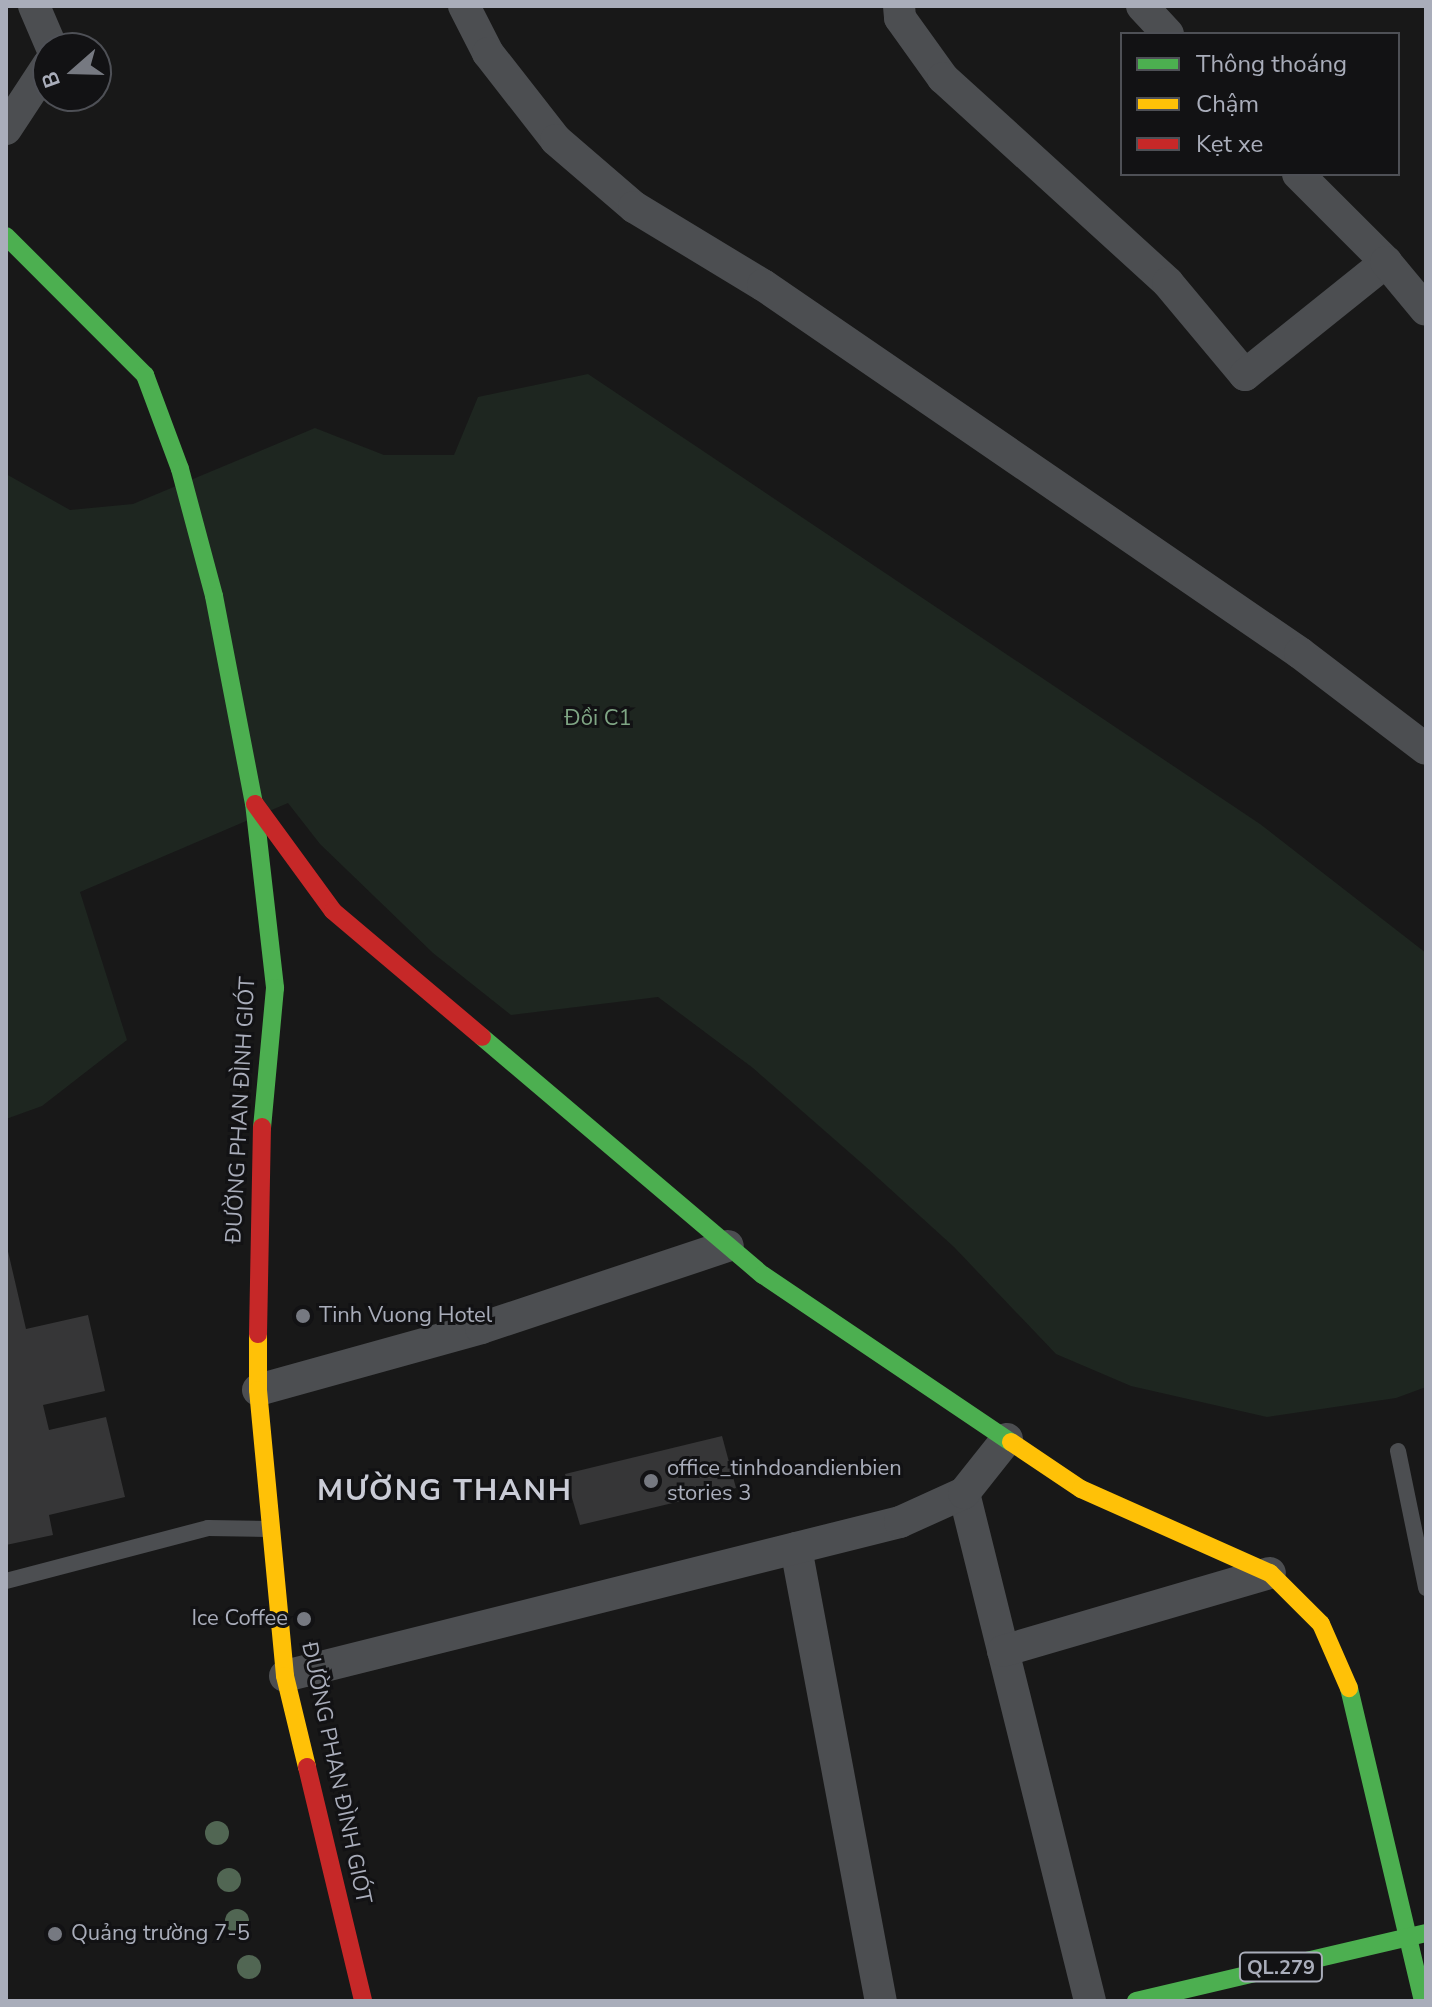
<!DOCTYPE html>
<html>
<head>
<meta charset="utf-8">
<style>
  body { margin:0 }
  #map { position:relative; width:1432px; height:2007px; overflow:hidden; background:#181818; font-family:"Nunito Sans",sans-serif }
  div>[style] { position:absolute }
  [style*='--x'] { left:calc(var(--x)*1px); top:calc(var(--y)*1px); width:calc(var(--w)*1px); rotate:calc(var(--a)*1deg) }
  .green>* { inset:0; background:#1e2620 }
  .building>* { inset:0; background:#363637 }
  .lane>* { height:16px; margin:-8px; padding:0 8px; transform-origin:8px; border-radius:8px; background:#4c4e51 }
  .street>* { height:32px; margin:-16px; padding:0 16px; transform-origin:16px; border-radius:16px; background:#4c4e51 }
  .fast>* { height:18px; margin:-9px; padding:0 9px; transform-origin:9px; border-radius:9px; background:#4caf50 }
  .slow>* { height:18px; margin:-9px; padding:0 9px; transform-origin:9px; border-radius:9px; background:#ffc107 }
  .jam>* { height:18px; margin:-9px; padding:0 9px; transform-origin:9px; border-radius:9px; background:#c62828 }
  .trees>* { width:24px; height:24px; margin:-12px; border-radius:50%; background:#516653 }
  .dots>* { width:22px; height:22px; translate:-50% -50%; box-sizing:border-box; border:4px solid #121214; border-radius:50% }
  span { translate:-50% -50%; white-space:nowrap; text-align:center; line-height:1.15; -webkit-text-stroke:6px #121214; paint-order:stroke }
  .shield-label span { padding:2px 6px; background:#121214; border:2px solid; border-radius:6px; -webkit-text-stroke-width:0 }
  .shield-label { font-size:20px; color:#a9adba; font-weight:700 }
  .park-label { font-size:22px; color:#7fa584 }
  .street-label { font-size:22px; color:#a9adba }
  .poi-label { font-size:22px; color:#a9adba }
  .left { translate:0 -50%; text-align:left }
  .right { translate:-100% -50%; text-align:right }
  .district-label { font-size:30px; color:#caccd6; font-weight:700; letter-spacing:2px }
  .frame { position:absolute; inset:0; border:8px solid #a9adba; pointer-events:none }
  .legend { position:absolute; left:1120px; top:32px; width:280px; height:144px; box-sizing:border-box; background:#121214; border:2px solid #4e5056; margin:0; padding:10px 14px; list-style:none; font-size:24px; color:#a9adba }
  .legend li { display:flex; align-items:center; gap:16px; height:40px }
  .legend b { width:40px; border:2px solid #4e5056 }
  .north { position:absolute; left:32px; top:32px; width:80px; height:80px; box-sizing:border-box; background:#121214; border:2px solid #4e5056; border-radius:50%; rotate:250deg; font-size:22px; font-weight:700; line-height:32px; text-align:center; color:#a9adba }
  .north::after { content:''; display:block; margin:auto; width:28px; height:36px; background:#767981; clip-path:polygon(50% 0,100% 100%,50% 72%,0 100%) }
</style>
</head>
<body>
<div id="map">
  <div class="green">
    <div style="clip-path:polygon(588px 374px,1260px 824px,1426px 953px,1426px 1387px,1396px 1398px,1267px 1417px,1131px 1386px,1056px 1354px,954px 1247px,866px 1167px,753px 1068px,658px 997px,511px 1015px,433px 953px,320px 844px,288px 803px,80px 892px,127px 1040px,42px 1106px,6px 1119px,6px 474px,70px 510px,133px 504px,315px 428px,384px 455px,454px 455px,478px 397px)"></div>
  </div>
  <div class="building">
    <div style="clip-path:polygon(7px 1247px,26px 1329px,88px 1315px,105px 1391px,43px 1405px,49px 1430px,106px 1417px,125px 1497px,49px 1515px,53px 1535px,6px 1545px)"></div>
    <div style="clip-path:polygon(722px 1436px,736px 1488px,580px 1525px,565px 1474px)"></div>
  </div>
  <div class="lane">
    <div style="--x:1398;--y:1451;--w:140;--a:78.4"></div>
    <div style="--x:6;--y:1581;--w:209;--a:-14.7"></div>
    <div style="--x:208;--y:1528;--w:61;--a:0.9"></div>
  </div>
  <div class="street">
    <div style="--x:34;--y:6;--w:46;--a:66.8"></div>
    <div style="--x:464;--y:6;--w:53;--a:62.9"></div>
    <div style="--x:488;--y:53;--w:110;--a:52"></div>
    <div style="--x:556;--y:140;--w:103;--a:40.7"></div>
    <div style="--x:634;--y:207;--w:151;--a:31.2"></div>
    <div style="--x:763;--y:285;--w:651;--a:34.42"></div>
    <div style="--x:1300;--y:653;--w:158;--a:37.3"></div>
    <div style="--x:899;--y:6;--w:12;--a:85"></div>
    <div style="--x:900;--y:18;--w:74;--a:54.4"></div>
    <div style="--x:943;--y:78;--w:304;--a:42.3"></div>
    <div style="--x:1168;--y:283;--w:120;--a:50.1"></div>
    <div style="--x:1245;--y:375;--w:181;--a:-38.7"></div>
    <div style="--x:1142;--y:6;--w:38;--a:47"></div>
    <div style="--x:6;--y:129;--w:77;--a:-56.7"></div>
    <div style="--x:1298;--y:174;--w:124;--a:45"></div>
    <div style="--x:1386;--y:262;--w:62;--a:50.2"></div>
    <div style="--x:258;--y:1390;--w:231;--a:-15.5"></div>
    <div style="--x:481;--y:1328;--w:260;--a:-18.4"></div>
    <div style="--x:964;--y:1493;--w:523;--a:76.07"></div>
    <div style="--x:796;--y:1548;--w:461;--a:79.4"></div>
    <div style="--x:1003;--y:1651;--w:278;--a:-16.3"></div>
    <div style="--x:285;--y:1676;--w:634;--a:-14.06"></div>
    <div style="--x:900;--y:1522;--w:70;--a:-24.4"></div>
    <div style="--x:964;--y:1493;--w:69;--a:-51.5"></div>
  </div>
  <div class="fast">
    <div style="--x:6;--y:236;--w:197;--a:45"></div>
    <div style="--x:145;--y:375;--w:100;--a:69.6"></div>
    <div style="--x:180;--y:469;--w:131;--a:75"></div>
    <div style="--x:214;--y:596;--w:211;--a:79.1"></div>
    <div style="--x:254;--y:803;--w:186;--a:83.5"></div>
    <div style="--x:275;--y:988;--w:140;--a:95.3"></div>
    <div style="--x:482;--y:1037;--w:368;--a:40.3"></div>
    <div style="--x:763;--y:1275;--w:299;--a:34"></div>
    <div style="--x:1349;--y:1688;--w:322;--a:76.7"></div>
    <div style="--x:1136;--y:2001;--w:298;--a:-13.2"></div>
  </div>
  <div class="slow">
    <div style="--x:258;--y:1334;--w:56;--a:90"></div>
    <div style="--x:258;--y:1390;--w:287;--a:84.6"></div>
    <div style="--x:285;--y:1676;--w:94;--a:76.4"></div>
    <div style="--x:1011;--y:1442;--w:84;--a:33.9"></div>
    <div style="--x:1081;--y:1489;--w:207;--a:24"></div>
    <div style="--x:1270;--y:1573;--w:72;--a:45"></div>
    <div style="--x:1321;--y:1624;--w:70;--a:66.4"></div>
  </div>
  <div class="jam">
    <div style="--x:255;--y:804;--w:132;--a:53.9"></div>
    <div style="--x:333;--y:911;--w:195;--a:40.2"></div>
    <div style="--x:258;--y:1334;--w:207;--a:-88.9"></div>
    <div style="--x:307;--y:1767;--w:241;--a:76.5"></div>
  </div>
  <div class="trees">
    <div style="left:217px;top:1833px"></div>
    <div style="left:229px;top:1880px"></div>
    <div style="left:237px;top:1921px"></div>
    <div style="left:249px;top:1967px"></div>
  </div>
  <div class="dots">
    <div style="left:303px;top:1316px;background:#767981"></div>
    <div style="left:651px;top:1481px;background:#767981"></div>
    <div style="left:304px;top:1619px;background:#767981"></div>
    <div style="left:55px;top:1934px;background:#767981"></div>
  </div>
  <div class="shield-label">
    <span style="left:1281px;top:1967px">QL.279</span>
  </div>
  <div class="park-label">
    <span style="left:598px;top:719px">Đồi C1</span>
  </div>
  <div class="street-label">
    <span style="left:241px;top:1110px;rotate:-87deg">ĐƯỜNG PHAN ĐÌNH GIÓT</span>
    <span style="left:336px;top:1773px;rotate:78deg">ĐƯỜNG PHAN ĐÌNH GIÓT</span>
  </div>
  <div class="poi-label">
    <span class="left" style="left:319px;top:1316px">Tinh Vuong Hotel</span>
    <span class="left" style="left:667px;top:1481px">office_tinhdoandienbien<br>stories 3</span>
    <span class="right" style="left:288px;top:1619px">Ice Coffee</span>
    <span class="left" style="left:71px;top:1934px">Quảng trường 7-5</span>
  </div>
  <div class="district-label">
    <span style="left:445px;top:1491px">MƯỜNG THANH</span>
  </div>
  <div class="frame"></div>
  <ul class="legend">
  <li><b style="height:10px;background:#4caf50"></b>Thông thoáng</li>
  <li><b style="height:10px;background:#ffc107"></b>Chậm</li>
  <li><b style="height:10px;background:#c62828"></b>Kẹt xe</li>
  </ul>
  <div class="north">B</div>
</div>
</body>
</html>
